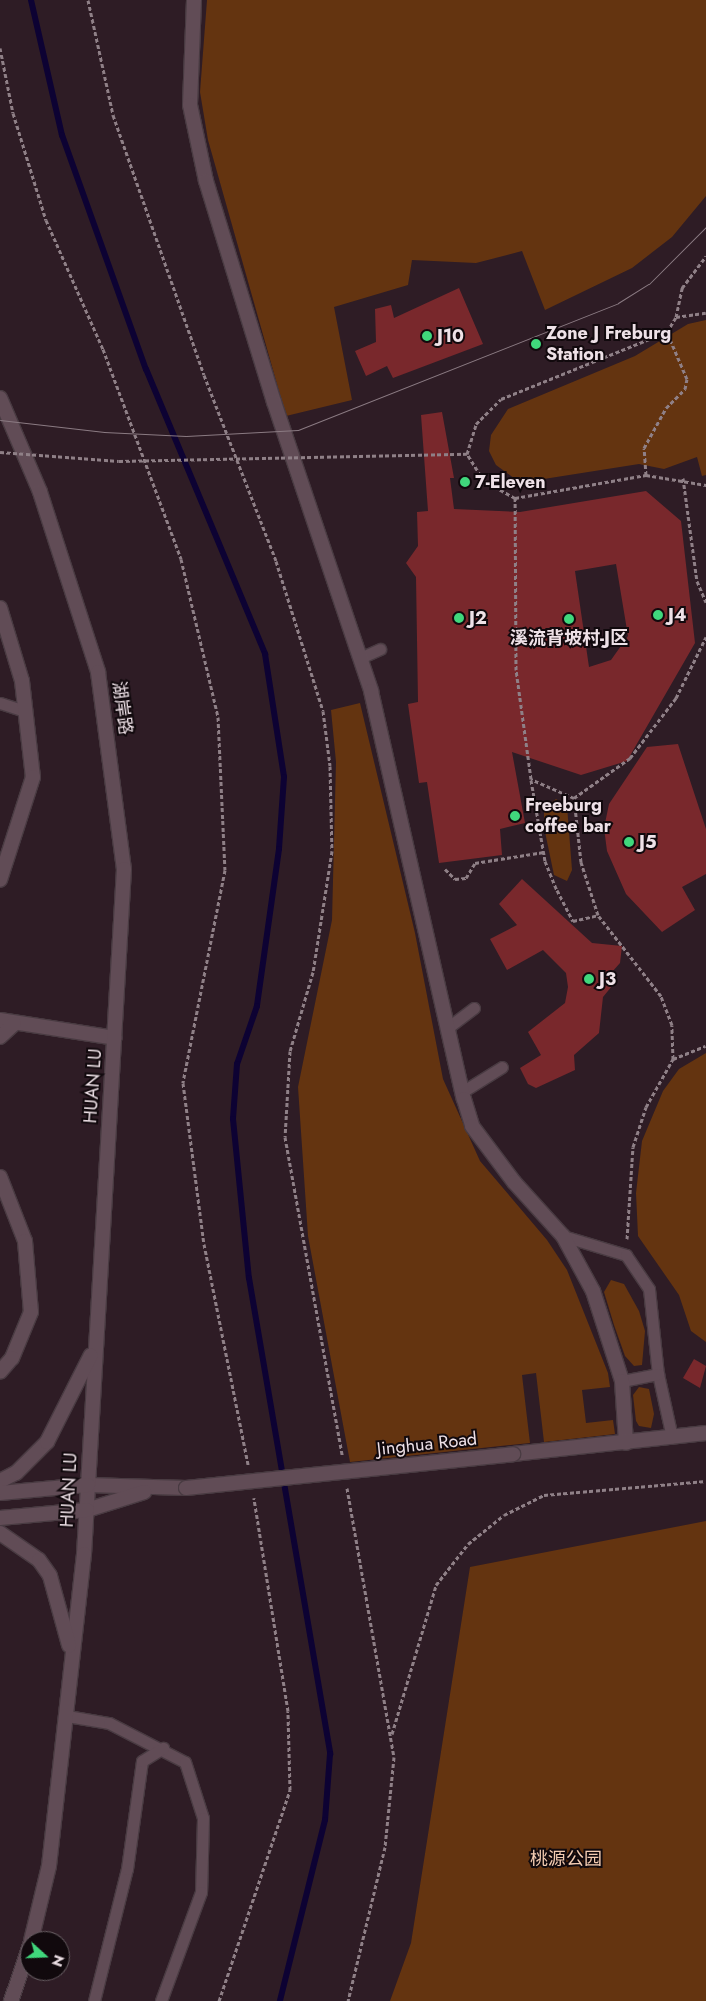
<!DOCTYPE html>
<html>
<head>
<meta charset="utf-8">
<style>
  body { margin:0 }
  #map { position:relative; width:706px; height:2001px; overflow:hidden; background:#2e1c25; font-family:Jost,"Noto Sans SC",sans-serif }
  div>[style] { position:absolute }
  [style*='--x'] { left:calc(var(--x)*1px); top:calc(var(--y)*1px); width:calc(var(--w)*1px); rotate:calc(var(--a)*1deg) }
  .green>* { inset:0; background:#643410 }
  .stream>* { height:6px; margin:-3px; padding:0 3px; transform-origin:3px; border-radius:3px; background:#0d0233 }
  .building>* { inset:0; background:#79282c }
  .path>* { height:3px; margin-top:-1.5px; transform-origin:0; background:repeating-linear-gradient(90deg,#8f8087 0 4px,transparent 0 6.5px) }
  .roads { filter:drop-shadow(1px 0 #493b42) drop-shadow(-1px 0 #493b42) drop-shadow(0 1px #493b42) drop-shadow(0 -1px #493b42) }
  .service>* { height:11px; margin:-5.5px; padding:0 5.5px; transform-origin:5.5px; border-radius:5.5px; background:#614c56 }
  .minor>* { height:14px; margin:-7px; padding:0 7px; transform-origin:7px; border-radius:7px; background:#614c56 }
  .tertiary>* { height:14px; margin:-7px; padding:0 7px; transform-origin:7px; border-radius:7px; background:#614c56 }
  .tram>* { height:1px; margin:-0.5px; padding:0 0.5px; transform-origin:0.5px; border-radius:0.5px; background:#8b7b83 }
  .path-bridge>* { height:3px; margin-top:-1.5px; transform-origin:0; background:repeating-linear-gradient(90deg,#8f8087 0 4px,transparent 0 6.5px) }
  .bridges { filter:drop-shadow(1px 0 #493b42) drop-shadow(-1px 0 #493b42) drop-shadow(0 1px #493b42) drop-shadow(0 -1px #493b42) }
  .minor-bridge>* { height:14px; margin:-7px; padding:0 7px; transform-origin:7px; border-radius:7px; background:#614c56 }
  .dots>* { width:14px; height:14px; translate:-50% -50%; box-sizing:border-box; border:2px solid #11090d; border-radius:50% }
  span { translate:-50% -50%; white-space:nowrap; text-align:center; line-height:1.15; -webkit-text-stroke:4px #11090d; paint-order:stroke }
  .poi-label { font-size:18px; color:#eee1e7; font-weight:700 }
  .left { translate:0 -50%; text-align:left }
  .street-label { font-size:18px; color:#eee1e7 }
  .park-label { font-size:18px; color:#f4ccb2 }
  .north { position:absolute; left:20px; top:1931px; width:50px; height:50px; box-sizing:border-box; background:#11090d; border:1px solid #695f64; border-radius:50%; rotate:110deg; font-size:14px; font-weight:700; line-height:20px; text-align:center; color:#eee1e7 }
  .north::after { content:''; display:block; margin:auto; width:18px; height:22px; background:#40d77c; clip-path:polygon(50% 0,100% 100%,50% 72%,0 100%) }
</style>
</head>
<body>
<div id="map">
  <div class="green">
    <div style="clip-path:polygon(207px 0,706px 0,706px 196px,672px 237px,632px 268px,545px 310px,522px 251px,476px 263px,412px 260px,408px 285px,334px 307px,352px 400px,286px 416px,208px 140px,200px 92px)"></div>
    <div style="clip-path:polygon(706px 320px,706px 475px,702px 476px,697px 457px,664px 469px,639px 464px,531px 481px,518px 481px,496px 465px,489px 451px,491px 435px,508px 409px,635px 356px,688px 324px)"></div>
    <div style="clip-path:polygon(360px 703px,415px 933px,443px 1079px,480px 1161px,547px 1240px,567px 1270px,608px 1373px,610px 1387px,582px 1390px,586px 1423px,613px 1420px,615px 1434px,544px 1442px,536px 1373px,522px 1375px,530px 1443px,350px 1462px,308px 1236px,298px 1087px,332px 920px,336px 762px,331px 710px)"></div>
    <div style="clip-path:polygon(556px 799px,567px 806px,572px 870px,567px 881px,554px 875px,544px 827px,544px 808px)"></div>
    <div style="clip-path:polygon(706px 1053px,706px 1342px,691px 1331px,679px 1295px,638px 1236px,636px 1193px,642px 1141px,663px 1091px,679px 1069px)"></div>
    <div style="clip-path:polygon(611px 1280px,624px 1284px,639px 1311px,645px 1331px,642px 1365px,634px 1366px,625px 1356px,614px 1325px,604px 1292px)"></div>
    <div style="clip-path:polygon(639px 1387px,649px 1389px,654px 1414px,651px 1428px,639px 1426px,636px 1421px,633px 1395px)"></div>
    <div style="clip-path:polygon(706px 1521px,706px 2001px,390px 2001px,411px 1943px,470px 1567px)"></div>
  </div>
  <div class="stream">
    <div style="--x:31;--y:0;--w:139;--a:77.1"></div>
    <div style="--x:62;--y:135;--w:249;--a:70.3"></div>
    <div style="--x:146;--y:369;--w:309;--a:67.3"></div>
    <div style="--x:265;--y:654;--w:124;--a:81.2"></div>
    <div style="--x:284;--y:777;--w:72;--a:94"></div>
    <div style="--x:279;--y:849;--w:159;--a:98"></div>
    <div style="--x:257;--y:1006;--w:61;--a:109"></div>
    <div style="--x:237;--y:1064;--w:55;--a:94.2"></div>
    <div style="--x:233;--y:1119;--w:160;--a:84.3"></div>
    <div style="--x:249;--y:1278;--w:483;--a:80.3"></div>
    <div style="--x:330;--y:1754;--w:66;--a:94.3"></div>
    <div style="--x:325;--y:1820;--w:187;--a:104"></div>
  </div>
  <div class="building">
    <div style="clip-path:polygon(459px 288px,483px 344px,393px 378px,387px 366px,366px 376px,355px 351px,376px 342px,375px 309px,391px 305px,394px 318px)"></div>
    <div style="clip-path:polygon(evenodd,442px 412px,454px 478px,450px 478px,454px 509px,520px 512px,646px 491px,681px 521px,695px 643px,627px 761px,581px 775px,512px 752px,525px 823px,500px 829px,502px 855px,439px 863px,427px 782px,419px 783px,408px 704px,418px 702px,416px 577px,406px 563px,418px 546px,417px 512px,428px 511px,421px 415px,442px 412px,616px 564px,628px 636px,611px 660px,589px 667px,575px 571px,616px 564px)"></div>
    <div style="clip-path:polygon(678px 744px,706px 829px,706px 874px,682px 887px,695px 910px,662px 932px,626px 894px,607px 851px,604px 828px,609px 804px,647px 747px)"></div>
    <div style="clip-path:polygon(522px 879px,592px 943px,622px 946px,620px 963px,612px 972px,612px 986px,603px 997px,599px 1033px,574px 1055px,575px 1070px,536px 1088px,528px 1084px,520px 1068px,541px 1055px,528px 1032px,565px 1003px,568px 987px,566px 973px,543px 950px,507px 970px,490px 939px,517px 925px,499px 904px)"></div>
    <div style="clip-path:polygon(694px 1359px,706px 1366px,700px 1388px,683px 1378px)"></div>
  </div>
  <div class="path">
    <div style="--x:88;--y:0;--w:118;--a:77.7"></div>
    <div style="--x:113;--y:115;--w:275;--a:70.7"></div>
    <div style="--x:204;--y:375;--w:199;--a:68.8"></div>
    <div style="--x:276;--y:561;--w:157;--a:72.6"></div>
    <div style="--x:323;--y:711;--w:55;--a:82.7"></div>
    <div style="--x:330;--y:766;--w:85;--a:88.7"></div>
    <div style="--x:332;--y:851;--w:122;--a:98.9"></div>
    <div style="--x:313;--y:972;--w:82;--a:106.2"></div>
    <div style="--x:290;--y:1051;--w:86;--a:93.3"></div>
    <div style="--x:285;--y:1137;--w:323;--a:79.8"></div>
    <div style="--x:0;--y:48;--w:66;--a:78.7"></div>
    <div style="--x:13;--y:113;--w:112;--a:72.9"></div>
    <div style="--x:46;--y:220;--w:141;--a:66.2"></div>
    <div style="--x:103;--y:349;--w:224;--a:69.6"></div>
    <div style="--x:181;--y:559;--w:162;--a:76.8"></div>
    <div style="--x:218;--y:717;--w:153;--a:87.4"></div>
    <div style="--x:225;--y:870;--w:217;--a:101.2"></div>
    <div style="--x:183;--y:1083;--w:162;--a:82.6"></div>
    <div style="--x:204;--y:1244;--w:225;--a:78.7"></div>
    <div style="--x:676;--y:317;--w:30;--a:-8"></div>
    <div style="--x:646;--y:475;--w:27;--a:-94"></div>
    <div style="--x:644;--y:448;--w:46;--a:-61.2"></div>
    <div style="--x:666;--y:408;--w:27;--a:-45"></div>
    <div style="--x:685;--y:389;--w:10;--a:-79"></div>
    <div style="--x:687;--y:379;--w:51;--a:-113.1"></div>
    <div style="--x:683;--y:478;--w:104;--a:82.3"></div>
    <div style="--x:697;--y:581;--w:23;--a:67"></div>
    <div style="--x:515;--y:498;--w:133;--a:-10"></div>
    <div style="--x:646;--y:475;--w:61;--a:9.5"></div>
    <div style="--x:531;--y:780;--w:82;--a:80.2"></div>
    <div style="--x:545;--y:861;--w:31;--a:68"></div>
    <div style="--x:557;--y:890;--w:35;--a:63"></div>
    <div style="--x:573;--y:921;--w:26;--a:-13"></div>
    <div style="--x:574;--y:798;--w:69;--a:-35.5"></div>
    <div style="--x:630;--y:758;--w:76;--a:-52.5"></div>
    <div style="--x:676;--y:698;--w:68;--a:-63.8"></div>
    <div style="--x:445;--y:869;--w:14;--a:45"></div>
    <div style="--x:455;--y:879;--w:11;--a:-5"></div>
    <div style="--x:466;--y:878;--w:17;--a:-59"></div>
    <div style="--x:475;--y:863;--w:70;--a:-9.1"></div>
    <div style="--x:673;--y:1059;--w:34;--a:-92"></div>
    <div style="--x:672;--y:1025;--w:31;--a:-111"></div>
    <div style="--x:661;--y:996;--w:103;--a:-127.9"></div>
    <div style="--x:598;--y:915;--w:56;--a:-107.8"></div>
    <div style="--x:581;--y:862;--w:64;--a:-96.2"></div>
    <div style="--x:574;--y:798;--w:47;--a:-156.2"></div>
    <div style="--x:531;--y:779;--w:110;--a:-97.8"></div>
    <div style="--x:516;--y:670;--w:172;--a:-90.3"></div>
    <div style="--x:515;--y:498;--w:35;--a:-151"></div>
    <div style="--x:484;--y:481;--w:32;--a:-122"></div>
    <div style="--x:467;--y:454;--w:31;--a:-73"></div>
    <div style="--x:476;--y:424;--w:35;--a:-45"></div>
    <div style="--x:501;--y:399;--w:179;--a:-22"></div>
    <div style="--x:667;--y:332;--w:17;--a:-59"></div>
    <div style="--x:676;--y:317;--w:30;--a:-78"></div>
    <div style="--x:682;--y:288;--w:40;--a:-53"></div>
    <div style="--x:627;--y:1239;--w:92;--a:-86.3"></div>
    <div style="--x:633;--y:1147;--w:42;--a:-72"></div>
    <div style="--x:646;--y:1107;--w:55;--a:-60.6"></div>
    <div style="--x:673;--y:1059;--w:35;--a:-22"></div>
    <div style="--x:347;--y:1488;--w:273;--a:80.1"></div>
    <div style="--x:394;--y:1757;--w:90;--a:95.7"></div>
    <div style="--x:385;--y:1847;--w:158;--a:103.5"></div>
    <div style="--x:392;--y:1734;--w:155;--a:-73.5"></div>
    <div style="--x:436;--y:1585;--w:52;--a:-52"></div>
    <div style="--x:468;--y:1544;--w:46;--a:-38.9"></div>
    <div style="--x:504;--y:1515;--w:45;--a:-26.6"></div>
    <div style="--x:544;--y:1495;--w:163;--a:-4.9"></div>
    <div style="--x:219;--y:2001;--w:223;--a:-71.4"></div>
    <div style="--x:290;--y:1790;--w:79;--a:-91.5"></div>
    <div style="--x:288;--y:1711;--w:216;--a:-99.1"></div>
  </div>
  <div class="roads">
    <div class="service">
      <div style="--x:360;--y:658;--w:22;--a:-24"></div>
      <div style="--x:0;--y:703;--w:26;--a:18"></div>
      <div style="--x:446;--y:1029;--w:35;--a:-37"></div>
      <div style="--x:462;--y:1092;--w:47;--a:-32"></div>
      <div style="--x:563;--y:1236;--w:66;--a:16.8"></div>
      <div style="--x:626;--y:1255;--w:41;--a:55.9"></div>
      <div style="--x:649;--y:1289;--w:85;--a:84"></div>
      <div style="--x:658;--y:1374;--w:65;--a:77.5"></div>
      <div style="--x:622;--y:1381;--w:37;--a:-11"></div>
      <div style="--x:67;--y:1716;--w:43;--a:9.5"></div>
      <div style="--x:109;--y:1723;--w:85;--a:27.2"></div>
      <div style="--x:185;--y:1762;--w:59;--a:72.2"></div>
      <div style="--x:203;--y:1818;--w:74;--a:91.5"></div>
      <div style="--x:201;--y:1892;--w:116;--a:110.2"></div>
      <div style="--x:94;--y:2001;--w:136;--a:-76"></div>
      <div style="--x:127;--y:1869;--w:109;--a:-82.1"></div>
      <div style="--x:142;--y:1761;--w:25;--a:-32"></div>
    </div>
    <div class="minor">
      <div style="--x:194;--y:0;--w:105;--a:92.2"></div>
      <div style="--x:190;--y:105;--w:78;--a:78.1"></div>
      <div style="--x:206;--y:181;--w:231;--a:72.9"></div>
      <div style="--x:274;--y:402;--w:305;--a:71.4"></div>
      <div style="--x:371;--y:691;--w:418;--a:77.2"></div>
      <div style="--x:464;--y:1099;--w:28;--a:73"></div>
      <div style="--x:472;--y:1126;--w:70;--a:53.1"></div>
      <div style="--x:514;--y:1182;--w:73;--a:47.8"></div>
      <div style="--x:563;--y:1236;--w:63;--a:61.4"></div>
      <div style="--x:593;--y:1291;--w:95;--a:72.1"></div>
      <div style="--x:622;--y:1381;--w:62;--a:86.3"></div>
      <div style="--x:0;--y:608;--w:76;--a:73.2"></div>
      <div style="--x:22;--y:681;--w:97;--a:83.5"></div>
      <div style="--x:33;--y:777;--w:108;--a:107.8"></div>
      <div style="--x:0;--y:1020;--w:116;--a:8.9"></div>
      <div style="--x:0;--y:1037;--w:19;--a:-43"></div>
      <div style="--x:0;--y:1177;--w:69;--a:68.7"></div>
      <div style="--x:25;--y:1241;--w:71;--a:85.2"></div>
      <div style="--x:31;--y:1312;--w:50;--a:112.4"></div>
      <div style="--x:12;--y:1358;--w:18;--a:131"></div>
      <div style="--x:513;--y:1454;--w:194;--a:-6.2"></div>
      <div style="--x:88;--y:1485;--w:98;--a:1.8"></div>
      <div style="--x:87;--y:1510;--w:60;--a:-17.5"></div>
    </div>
    <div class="tertiary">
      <div style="--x:0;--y:398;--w:102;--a:66.9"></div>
      <div style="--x:40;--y:492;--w:189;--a:72.1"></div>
      <div style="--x:98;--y:672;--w:199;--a:82.5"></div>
      <div style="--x:124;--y:869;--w:686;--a:93.34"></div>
      <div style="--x:84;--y:1554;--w:314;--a:96.4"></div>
      <div style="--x:49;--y:1866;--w:77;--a:103.5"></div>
      <div style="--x:0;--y:1481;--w:18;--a:-27"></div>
      <div style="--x:16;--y:1473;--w:44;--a:-45"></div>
      <div style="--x:47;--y:1442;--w:97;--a:-63.2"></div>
      <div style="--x:0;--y:1493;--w:88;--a:-5.2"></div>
      <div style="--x:0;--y:1518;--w:87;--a:-5.3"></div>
      <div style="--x:0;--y:1533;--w:47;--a:34.7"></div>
      <div style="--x:39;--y:1560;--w:19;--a:55"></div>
      <div style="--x:50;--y:1576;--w:72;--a:74.6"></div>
      <div style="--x:11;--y:2001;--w:59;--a:-71.3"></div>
    </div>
  </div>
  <div class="tram">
    <div style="--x:0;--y:420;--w:105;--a:6.6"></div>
    <div style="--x:104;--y:432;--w:82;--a:2.8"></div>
    <div style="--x:186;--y:436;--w:112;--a:-3.1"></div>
    <div style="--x:298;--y:430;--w:344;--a:-21.6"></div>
    <div style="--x:618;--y:303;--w:36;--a:-32"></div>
    <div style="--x:649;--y:284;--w:81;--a:-45"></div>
  </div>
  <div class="path-bridge">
    <div style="--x:0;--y:452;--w:119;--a:4.3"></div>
    <div style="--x:119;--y:461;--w:348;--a:-1.2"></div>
  </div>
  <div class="bridges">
    <div class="minor-bridge">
      <div style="--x:186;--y:1488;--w:329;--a:-5.9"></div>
    </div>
  </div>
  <div class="dots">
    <div style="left:427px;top:336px;background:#40d77c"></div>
    <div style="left:536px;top:344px;background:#40d77c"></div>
    <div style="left:465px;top:482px;background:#40d77c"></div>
    <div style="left:658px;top:615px;background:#40d77c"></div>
    <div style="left:459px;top:618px;background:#40d77c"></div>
    <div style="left:569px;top:619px;background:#40d77c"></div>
    <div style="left:515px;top:816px;background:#40d77c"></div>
    <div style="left:629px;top:842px;background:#40d77c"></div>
    <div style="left:589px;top:979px;background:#40d77c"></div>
  </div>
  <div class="poi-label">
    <span class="left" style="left:546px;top:344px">Zone J Freburg<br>Station</span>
    <span class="left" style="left:437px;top:336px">J10</span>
    <span class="left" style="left:475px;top:482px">7-Eleven</span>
    <span class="left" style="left:668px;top:615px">J4</span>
    <span class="left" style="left:469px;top:618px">J2</span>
    <span style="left:569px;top:638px">溪流背坡村-J区</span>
    <span class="left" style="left:525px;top:816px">Freeburg<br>coffee bar</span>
    <span class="left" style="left:639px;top:842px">J5</span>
    <span class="left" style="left:599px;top:979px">J3</span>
  </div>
  <div class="street-label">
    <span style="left:122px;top:708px;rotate:82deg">湖岸路</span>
    <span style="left:93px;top:1086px;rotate:-86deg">HUAN LU</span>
    <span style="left:427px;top:1444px;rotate:-6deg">Jinghua Road</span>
    <span style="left:69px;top:1490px;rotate:-87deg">HUAN LU</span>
  </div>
  <div class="park-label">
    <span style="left:566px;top:1859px">桃源公园</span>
  </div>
  <div class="north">N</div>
</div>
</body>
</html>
